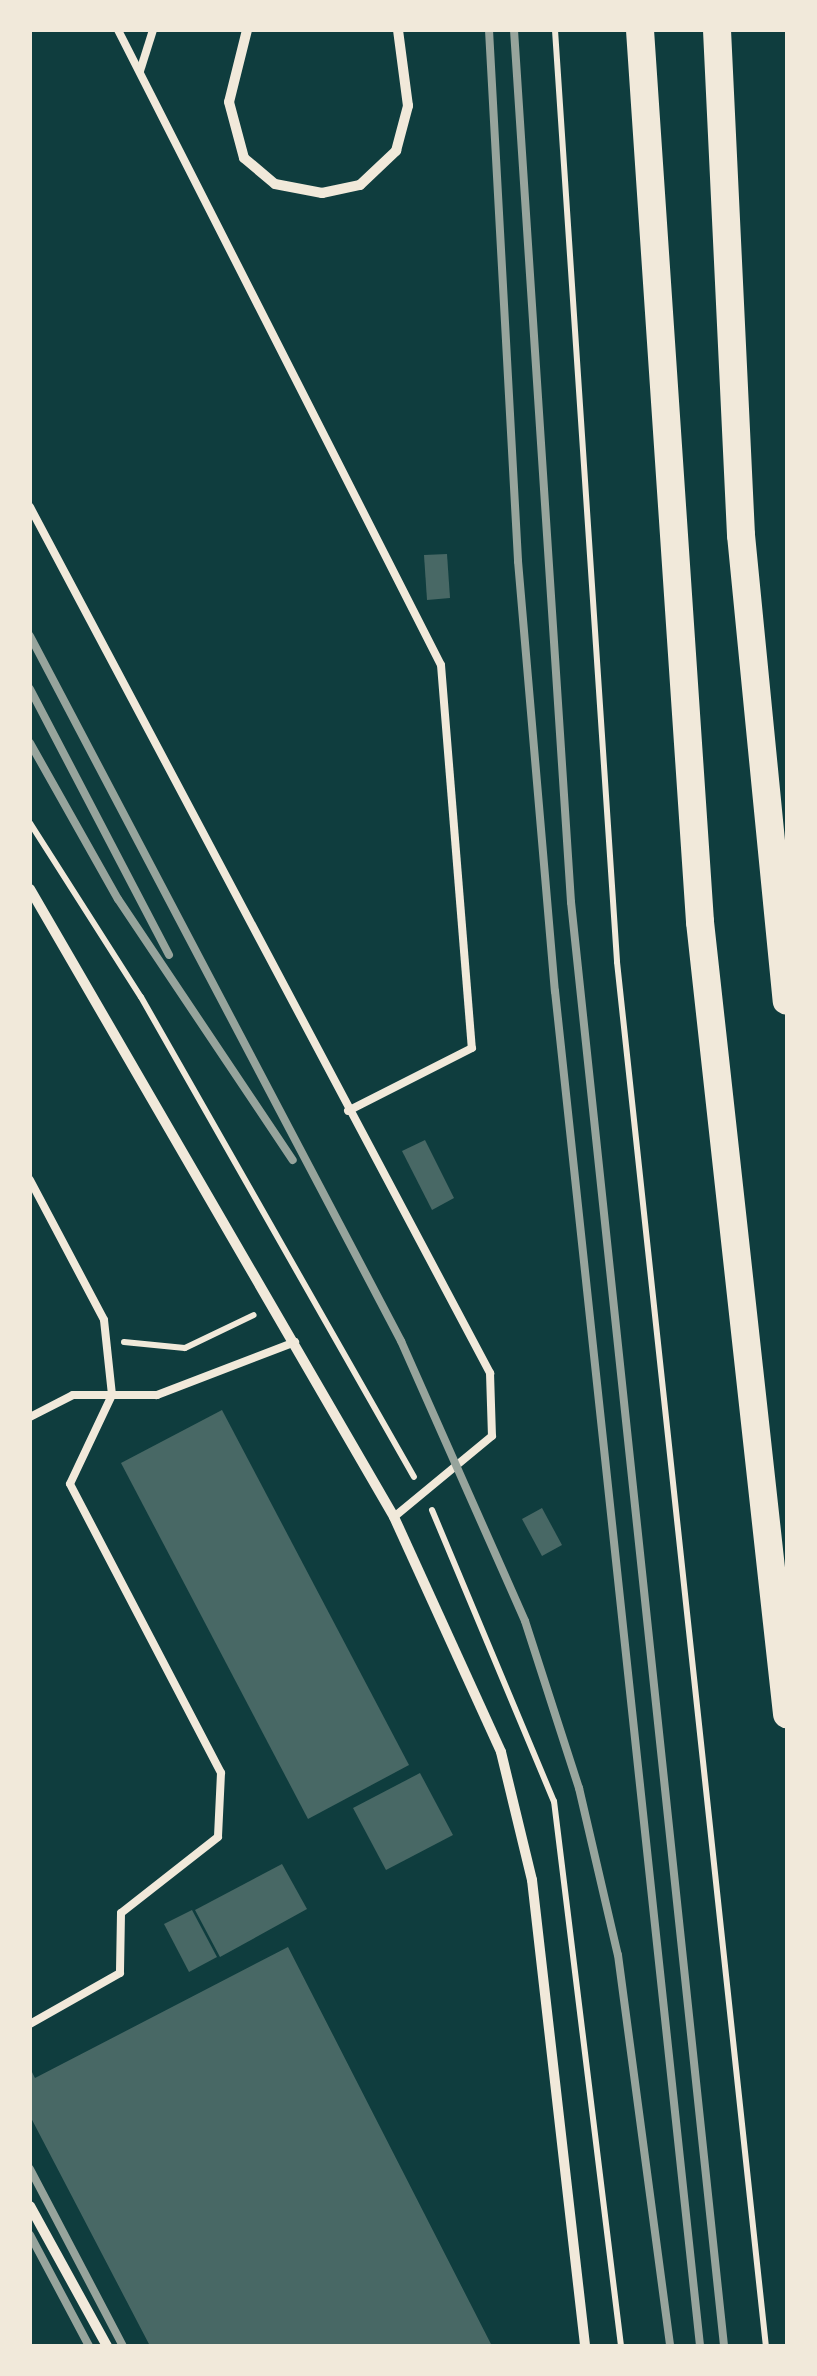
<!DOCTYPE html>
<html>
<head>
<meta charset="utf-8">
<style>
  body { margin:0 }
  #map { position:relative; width:817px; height:2376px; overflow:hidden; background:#0f3d3e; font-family:Signika,sans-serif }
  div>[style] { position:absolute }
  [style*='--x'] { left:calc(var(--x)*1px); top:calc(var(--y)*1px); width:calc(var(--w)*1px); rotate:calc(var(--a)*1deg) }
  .building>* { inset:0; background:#486865 }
  .path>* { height:6px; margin:-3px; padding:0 3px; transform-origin:3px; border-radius:3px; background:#f1e9da }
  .service>* { height:8px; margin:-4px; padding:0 4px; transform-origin:4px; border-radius:4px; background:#f1e9da }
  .minor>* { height:10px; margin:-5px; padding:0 5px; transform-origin:5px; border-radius:5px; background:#f1e9da }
  .trunk>* { height:28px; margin:-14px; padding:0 14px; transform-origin:14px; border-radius:14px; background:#f1e9da }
  .rail>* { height:8px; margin:-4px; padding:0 4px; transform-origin:4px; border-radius:4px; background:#97a49c }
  span { translate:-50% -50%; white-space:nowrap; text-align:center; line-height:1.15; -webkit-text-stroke:9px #f1e9da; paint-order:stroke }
  .frame { position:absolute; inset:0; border:32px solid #f1e9da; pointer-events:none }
</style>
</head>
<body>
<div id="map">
  <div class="building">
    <div style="clip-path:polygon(447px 554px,450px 598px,427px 600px,424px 555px)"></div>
    <div style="clip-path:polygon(425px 1140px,454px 1198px,432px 1210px,402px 1151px)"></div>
    <div style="clip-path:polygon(222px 1410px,409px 1765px,308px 1819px,121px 1463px)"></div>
    <div style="clip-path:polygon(542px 1508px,562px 1545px,542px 1556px,522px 1519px)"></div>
    <div style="clip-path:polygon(420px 1773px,453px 1835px,386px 1870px,353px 1808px)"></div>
    <div style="clip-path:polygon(282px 1864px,307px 1909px,220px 1957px,195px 1910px)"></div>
    <div style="clip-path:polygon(192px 1910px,217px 1957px,189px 1972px,164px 1924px)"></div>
    <div style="clip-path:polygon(288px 1947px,492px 2346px,150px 2346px,30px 2116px,30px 2068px,35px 2078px)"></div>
  </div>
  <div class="path">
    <div style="--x:555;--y:30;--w:934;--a:86.19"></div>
    <div style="--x:617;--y:962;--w:1392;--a:83.86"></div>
    <div style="--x:30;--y:823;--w:206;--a:57.5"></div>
    <div style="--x:141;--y:997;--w:552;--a:60.37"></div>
    <div style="--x:124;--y:1342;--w:61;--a:5.6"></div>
    <div style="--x:185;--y:1348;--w:76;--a:-25.6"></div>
    <div style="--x:432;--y:1510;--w:316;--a:67.3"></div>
    <div style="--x:554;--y:1801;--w:549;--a:82.99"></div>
  </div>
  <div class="service">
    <div style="--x:118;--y:30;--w:712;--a:63.04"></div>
    <div style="--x:441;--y:665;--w:384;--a:85.4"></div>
    <div style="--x:472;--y:1048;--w:139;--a:153.1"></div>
    <div style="--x:140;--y:71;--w:43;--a:-72.4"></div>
    <div style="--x:30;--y:507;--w:981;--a:62.02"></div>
    <div style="--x:490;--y:1373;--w:63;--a:88.2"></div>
    <div style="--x:492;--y:1436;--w:127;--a:140.4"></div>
    <div style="--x:30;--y:1180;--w:158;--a:62.1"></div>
    <div style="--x:104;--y:1320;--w:75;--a:83.9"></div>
    <div style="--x:112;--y:1395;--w:98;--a:115.3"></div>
    <div style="--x:70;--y:1484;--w:326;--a:62.4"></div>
    <div style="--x:221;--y:1773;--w:64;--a:92.7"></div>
    <div style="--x:218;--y:1837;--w:123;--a:141.9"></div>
    <div style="--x:121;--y:1913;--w:60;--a:91"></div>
    <div style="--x:120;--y:1973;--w:103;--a:150.5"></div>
    <div style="--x:30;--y:1417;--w:48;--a:-27.1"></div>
    <div style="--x:73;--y:1395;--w:84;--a:0"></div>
    <div style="--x:157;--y:1395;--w:148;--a:-21"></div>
  </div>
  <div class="minor">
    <div style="--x:247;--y:30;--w:74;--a:104"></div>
    <div style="--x:229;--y:102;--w:58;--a:75"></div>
    <div style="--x:244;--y:158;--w:40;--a:40"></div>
    <div style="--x:275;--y:184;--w:48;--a:10.8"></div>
    <div style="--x:322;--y:193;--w:39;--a:-12"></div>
    <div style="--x:360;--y:185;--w:50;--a:-43.4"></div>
    <div style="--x:396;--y:151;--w:47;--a:-75.1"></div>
    <div style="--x:408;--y:106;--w:77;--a:-97.5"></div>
    <div style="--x:30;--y:889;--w:726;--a:59.9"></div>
    <div style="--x:394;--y:1517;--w:258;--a:65.5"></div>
    <div style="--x:501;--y:1752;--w:132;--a:76.4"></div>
    <div style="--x:532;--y:1880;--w:469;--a:83.5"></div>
    <div style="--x:30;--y:2206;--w:160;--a:61.2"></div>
  </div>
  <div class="trunk">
    <div style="--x:640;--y:30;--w:894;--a:86.15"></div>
    <div style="--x:700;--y:922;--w:797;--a:83.73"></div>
    <div style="--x:717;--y:30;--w:506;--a:87.28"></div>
    <div style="--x:741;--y:535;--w:468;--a:84.4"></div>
  </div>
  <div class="rail">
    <div style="--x:489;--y:30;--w:532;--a:86.87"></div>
    <div style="--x:518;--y:561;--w:432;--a:85.1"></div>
    <div style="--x:555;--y:991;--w:1363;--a:83.89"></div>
    <div style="--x:514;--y:30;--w:874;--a:86.26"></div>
    <div style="--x:571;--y:902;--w:1452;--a:83.95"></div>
    <div style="--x:30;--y:636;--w:797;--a:62.24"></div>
    <div style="--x:401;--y:1341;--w:306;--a:66.1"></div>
    <div style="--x:525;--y:1621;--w:176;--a:72.1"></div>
    <div style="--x:579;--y:1788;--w:171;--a:76.9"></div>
    <div style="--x:618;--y:1955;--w:394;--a:82.4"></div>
    <div style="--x:30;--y:689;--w:300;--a:62.4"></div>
    <div style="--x:30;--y:743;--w:179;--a:60.6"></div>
    <div style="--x:118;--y:899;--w:314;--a:56.2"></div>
    <div style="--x:30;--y:2169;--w:200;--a:62.3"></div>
    <div style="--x:30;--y:2235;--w:126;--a:62"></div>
  </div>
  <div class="frame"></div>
</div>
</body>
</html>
